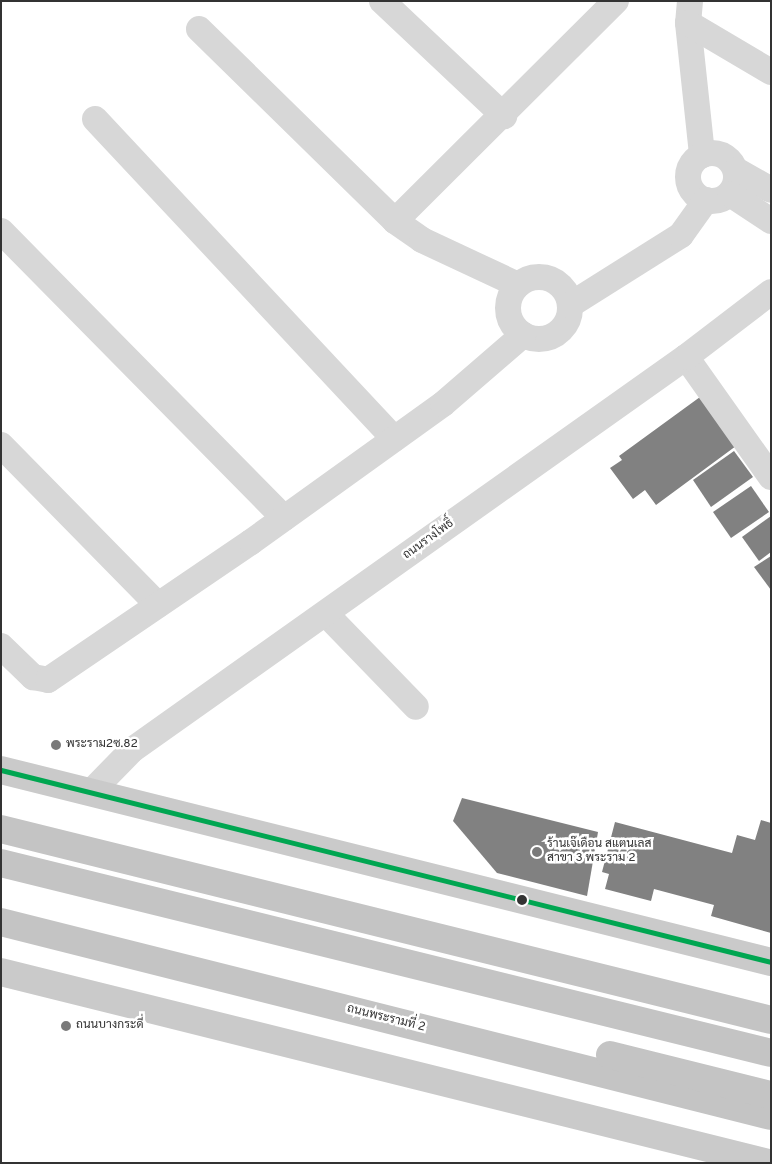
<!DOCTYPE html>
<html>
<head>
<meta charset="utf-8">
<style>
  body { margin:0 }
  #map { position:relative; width:772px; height:1164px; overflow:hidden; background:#fff; font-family:Overpass,Sarabun,sans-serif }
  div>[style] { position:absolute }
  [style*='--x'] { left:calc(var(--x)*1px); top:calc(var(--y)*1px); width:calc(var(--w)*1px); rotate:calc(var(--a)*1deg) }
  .building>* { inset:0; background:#818181 }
  .minor>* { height:26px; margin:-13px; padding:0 13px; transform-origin:13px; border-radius:13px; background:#d7d7d7 }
  .minor>.ring { margin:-13px; padding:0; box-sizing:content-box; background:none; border:26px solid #d7d7d7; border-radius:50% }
  .major>* { height:28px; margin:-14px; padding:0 14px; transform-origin:14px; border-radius:14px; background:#cacaca }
  .highway>* { height:28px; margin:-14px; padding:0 14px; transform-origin:14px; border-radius:14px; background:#c4c4c4 }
  .bus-1>* { height:5px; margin:-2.5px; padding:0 2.5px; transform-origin:2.5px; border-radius:2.5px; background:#00a651 }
  .dots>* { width:14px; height:14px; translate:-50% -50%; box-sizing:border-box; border:2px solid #fff; border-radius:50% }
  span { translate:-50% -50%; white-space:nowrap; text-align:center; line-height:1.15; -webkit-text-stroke:5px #fff; paint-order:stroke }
  .street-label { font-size:12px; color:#333 }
  .poi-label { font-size:12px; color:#333 }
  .left { translate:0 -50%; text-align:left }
  .frame { position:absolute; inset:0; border:2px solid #333; pointer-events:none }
</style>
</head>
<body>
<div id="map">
  <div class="building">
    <div style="clip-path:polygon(700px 397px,736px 446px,656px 505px,645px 490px,633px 499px,610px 468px,622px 460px,619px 456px)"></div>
    <div style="clip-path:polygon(734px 451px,753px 477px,711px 507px,693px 480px)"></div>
    <div style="clip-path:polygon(751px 486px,769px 512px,731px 538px,713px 512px)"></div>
    <div style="clip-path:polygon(771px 516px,771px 552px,759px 561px,742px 537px)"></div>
    <div style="clip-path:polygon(771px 556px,771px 590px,754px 567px)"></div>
    <div style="clip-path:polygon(462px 798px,598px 832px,587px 896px,497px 873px,453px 821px)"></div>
    <div style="clip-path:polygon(761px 820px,771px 823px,771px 933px,711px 916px,714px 905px,654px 889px,651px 901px,605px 889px,609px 874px,602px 872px,615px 822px,732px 853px,737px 835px,755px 840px)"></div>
  </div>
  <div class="minor">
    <div style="--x:382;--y:1;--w:168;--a:43.3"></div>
    <div style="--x:690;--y:1;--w:22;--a:95"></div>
    <div style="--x:688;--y:23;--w:133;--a:83.9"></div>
    <div style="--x:688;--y:23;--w:96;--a:30.6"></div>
    <div style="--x:199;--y:29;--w:274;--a:44.4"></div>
    <div style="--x:395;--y:221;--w:33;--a:35"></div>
    <div style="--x:422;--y:240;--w:106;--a:25.1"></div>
    <div style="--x:95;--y:119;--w:438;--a:46.9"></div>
    <div class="ring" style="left:688px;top:153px;width:22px;height:22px"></div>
    <div style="--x:736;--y:170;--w:40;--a:29.7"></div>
    <div style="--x:730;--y:194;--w:49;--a:33.4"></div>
    <div style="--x:395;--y:221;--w:312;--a:-44.9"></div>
    <div style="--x:1;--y:231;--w:403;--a:45.4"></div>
    <div class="ring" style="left:508px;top:277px;width:36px;height:36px"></div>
    <div style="--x:570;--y:305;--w:131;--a:-32.2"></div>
    <div style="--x:681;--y:235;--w:43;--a:-54.5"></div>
    <div style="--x:686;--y:357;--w:147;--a:54.7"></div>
    <div style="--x:1;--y:445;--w:224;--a:45.5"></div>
    <div style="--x:326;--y:614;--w:129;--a:45.9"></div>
    <div style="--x:1;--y:646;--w:45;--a:44.1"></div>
    <div style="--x:33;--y:677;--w:15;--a:11"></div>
    <div style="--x:48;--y:680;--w:245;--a:-34.2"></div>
    <div style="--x:251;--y:542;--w:236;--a:-35.7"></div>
    <div style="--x:443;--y:404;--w:106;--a:-40.8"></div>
    <div style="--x:91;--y:792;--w:59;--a:-45.7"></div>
    <div style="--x:132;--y:750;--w:679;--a:-35.35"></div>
    <div style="--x:686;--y:357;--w:107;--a:-37.4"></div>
  </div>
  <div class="major">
    <div style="--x:1;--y:770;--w:794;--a:14"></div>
    <div style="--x:1;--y:972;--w:790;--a:13.98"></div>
  </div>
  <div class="highway">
    <div style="--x:1;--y:829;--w:793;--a:13.93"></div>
    <div style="--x:1;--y:863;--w:793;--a:13.86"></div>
    <div style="--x:1;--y:922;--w:794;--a:14.14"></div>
    <div style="--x:610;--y:1055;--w:166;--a:14"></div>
  </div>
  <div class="bus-1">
    <div style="--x:1;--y:770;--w:794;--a:14"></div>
  </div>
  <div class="dots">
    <div style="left:56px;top:745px;background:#7a7a7a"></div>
    <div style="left:537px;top:852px;background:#7a7a7a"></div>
    <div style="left:522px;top:900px;background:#333"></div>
    <div style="left:66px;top:1026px;background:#7a7a7a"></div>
  </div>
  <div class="street-label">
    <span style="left:429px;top:540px;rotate:-36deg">ถนนรางโพธิ์</span>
    <span style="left:386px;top:1019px;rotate:14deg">ถนนพระรามที่ 2</span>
  </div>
  <div class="poi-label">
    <span class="left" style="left:66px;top:745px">พระราม2ซ.82</span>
    <span class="left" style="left:547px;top:852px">ร้านเจ๊เดือน สแตนเลส<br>สาขา 3 พระราม 2</span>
    <span class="left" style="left:76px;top:1026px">ถนนบางกระดี่</span>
  </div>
  <div class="frame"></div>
</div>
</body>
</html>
